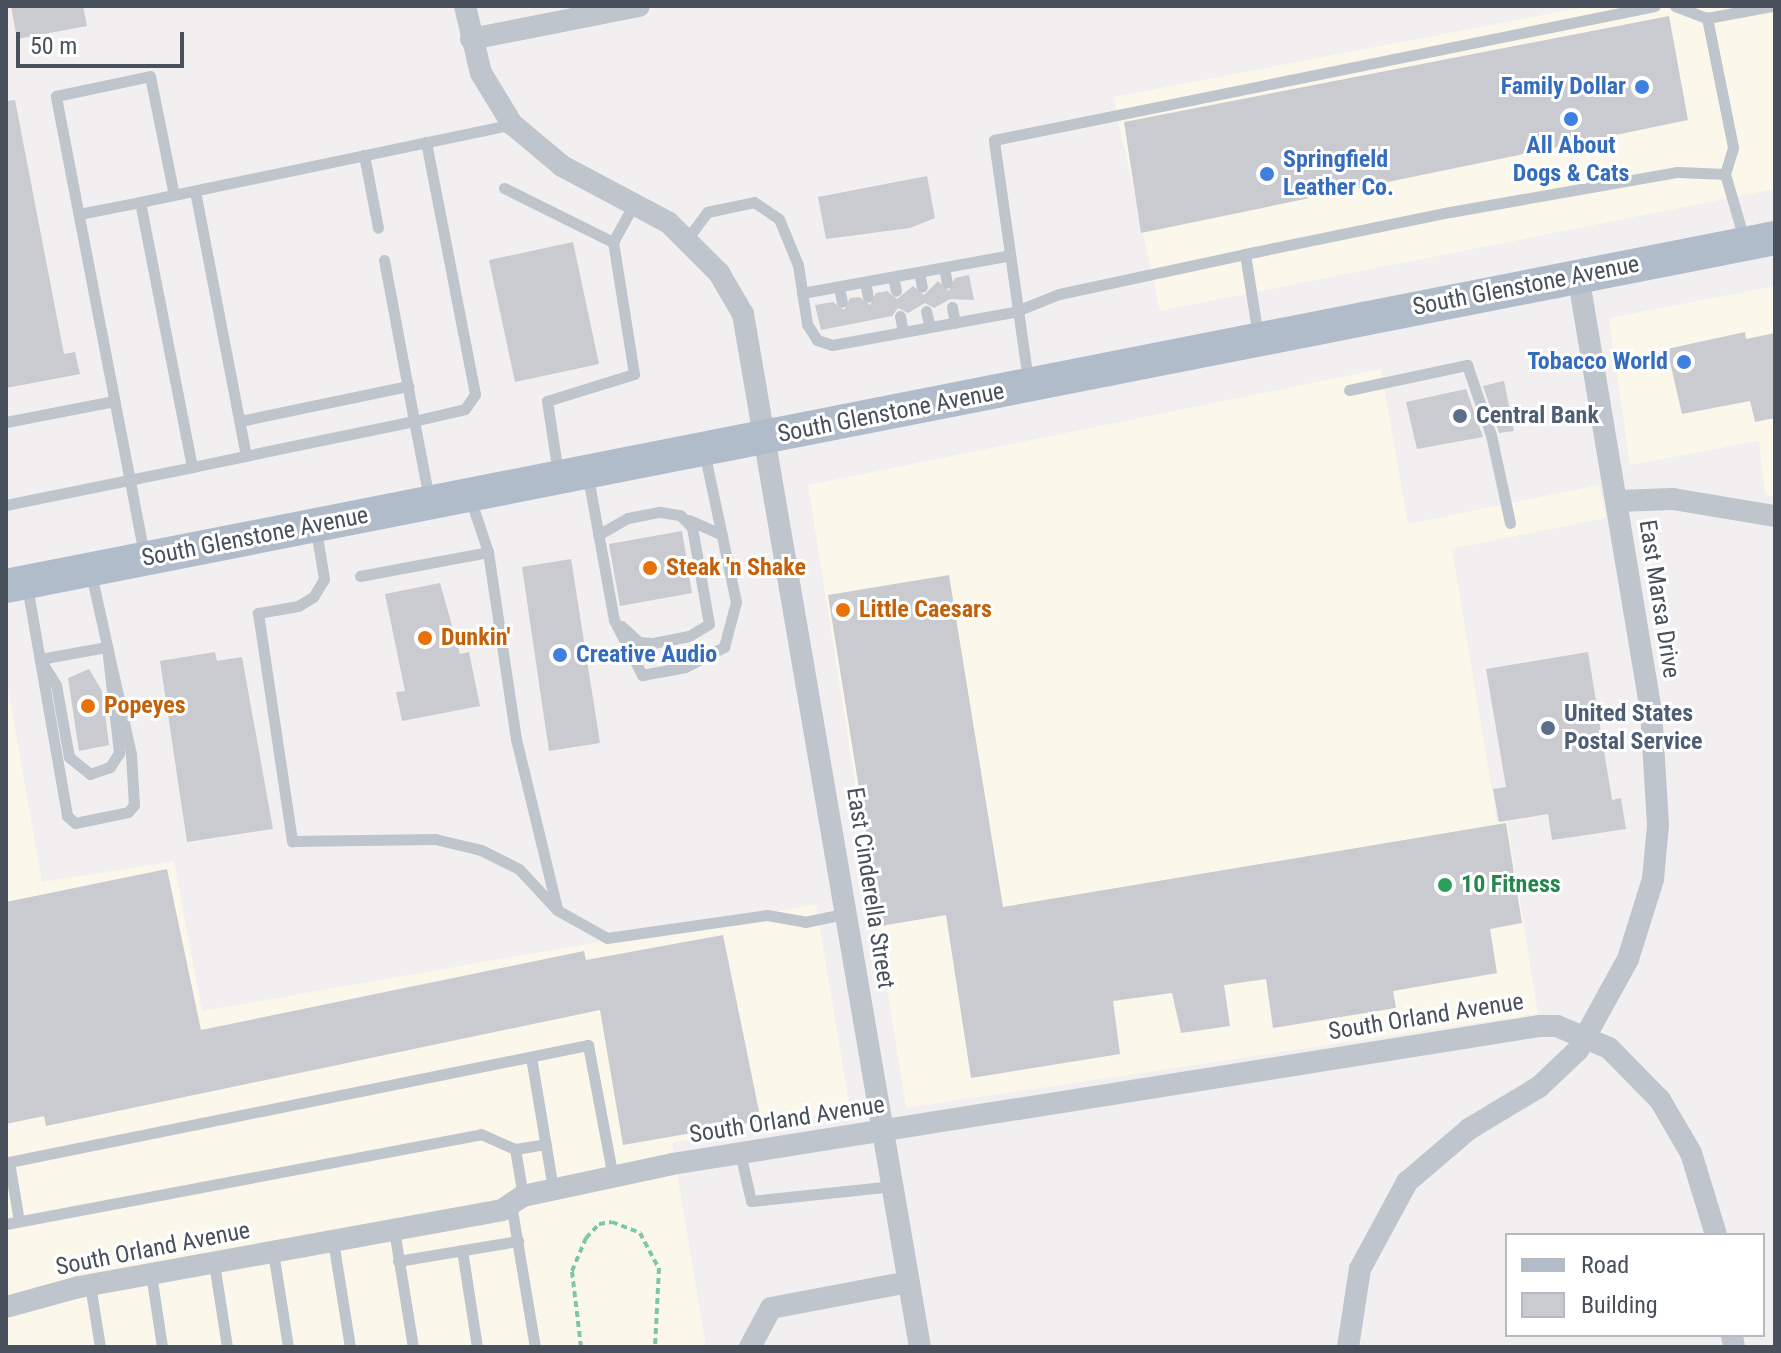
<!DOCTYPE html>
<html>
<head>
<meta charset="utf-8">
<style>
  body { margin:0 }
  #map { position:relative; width:1781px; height:1353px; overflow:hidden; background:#f1efef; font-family:"Roboto Condensed",sans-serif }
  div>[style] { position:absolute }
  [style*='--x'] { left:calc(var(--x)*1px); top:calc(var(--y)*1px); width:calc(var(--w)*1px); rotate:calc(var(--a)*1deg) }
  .commercial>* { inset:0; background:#fbf7ea }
  .building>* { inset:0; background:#c9cbd1 }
  .path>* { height:4px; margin-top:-2px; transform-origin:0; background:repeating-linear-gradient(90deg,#7cc7a9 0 6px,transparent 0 10px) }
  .lane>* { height:11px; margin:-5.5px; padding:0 5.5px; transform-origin:5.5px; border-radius:5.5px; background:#bec5cd }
  .street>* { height:22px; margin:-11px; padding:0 11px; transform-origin:11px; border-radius:11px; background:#bec5cd }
  .primary>* { height:34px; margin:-17px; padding:0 17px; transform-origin:17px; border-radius:17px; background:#b1bccb }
  .dots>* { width:22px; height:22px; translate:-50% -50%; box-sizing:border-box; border:4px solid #fff; border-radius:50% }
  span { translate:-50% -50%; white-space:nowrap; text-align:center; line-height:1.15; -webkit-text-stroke:6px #fff; paint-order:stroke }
  .shop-label { font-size:24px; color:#366cbe; font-weight:700 }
  .right { translate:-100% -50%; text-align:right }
  .left { translate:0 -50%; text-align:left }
  .street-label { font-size:24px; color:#48505b }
  .service-label { font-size:24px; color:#4e5e75; font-weight:700 }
  .food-label { font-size:24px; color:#c56008; font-weight:700 }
  .leisure-label { font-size:24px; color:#27864d; font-weight:700 }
  .frame { position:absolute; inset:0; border:8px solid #48505b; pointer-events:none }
  .legend { position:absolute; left:1505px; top:1233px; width:260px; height:104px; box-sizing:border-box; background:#fff; border:2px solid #b6b9bd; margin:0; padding:10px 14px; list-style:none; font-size:24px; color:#48505b }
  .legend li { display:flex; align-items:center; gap:16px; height:40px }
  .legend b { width:40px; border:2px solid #b6b9bd }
  .scale { position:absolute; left:16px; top:32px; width:168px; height:36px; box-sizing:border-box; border:4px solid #48505b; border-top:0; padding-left:10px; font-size:24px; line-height:28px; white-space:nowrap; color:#48505b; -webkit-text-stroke:6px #fff; paint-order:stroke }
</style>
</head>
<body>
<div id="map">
  <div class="commercial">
    <div style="clip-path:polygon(1590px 6px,1775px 6px,1775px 189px,1160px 311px,1113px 97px)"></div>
    <div style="clip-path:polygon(1775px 286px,1775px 496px,1765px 495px,1759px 441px,1630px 465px,1609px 318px)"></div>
    <div style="clip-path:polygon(1381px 369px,1408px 524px,1599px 485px,1606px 518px,1452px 549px,1497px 821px,1507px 820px,1538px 1014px,906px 1108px,808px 485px)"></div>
    <div style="clip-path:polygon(6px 677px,42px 882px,174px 861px,202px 1011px,816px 904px,850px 1108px,672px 1143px,706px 1347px,6px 1347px)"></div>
  </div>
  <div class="building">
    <div style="clip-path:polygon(11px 6px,83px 6px,87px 26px,17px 39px)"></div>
    <div style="clip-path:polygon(1669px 16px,1688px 120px,1141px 233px,1124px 122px)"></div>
    <div style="clip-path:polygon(15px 100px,64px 354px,75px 352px,80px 374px,6px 388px,6px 101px)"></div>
    <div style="clip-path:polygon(927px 176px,935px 218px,910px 228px,826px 239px,818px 197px)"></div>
    <div style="clip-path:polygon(573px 242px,599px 364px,515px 382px,489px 260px)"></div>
    <div style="clip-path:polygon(969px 275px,974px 300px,950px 299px,934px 308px,925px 303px,908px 313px,898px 308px,892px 316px,821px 330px,815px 305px,833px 302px,844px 310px,850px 298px,859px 297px,870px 305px,876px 293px,887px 291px,897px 299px,913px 286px,924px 295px,938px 281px,949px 291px,955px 278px)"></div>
    <div style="clip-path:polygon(1745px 332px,1746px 339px,1775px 333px,1775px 418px,1755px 422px,1750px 401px,1682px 414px,1667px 349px)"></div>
    <div style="clip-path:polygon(1504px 381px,1514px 431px,1499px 433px,1483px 386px)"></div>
    <div style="clip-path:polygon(1466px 389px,1483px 437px,1417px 449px,1406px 402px)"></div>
    <div style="clip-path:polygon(682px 531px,692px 593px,620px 606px,609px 544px)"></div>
    <div style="clip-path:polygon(571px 559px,600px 743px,549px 751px,522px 567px)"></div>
    <div style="clip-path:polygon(949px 575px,1003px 907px,1506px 823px,1522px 923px,1490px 929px,1497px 973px,1393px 991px,1396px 1008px,1273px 1028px,1266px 979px,1224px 985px,1230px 1026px,1181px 1033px,1172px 993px,1113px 1001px,1120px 1054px,971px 1078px,946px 915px,881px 926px,828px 595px)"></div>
    <div style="clip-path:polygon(440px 583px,460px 654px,469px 652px,480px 706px,402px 721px,396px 692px,405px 691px,385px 594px)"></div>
    <div style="clip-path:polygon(215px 652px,217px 661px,242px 657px,273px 829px,187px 842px,160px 661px)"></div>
    <div style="clip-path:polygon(1588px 652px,1612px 800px,1621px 798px,1626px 829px,1552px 840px,1548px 814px,1499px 822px,1493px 789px,1506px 787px,1486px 669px)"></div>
    <div style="clip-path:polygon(89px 669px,102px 691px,109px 745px,79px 751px,68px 678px)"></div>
    <div style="clip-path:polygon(167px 869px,201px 1030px,584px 951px,586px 960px,723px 935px,761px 1121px,623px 1145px,600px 1010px,46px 1126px,44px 1116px,6px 1124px,6px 902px)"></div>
  </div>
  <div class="path">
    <div style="--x:581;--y:1347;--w:77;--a:-96.8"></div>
    <div style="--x:572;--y:1271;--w:36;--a:-67"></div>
    <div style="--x:586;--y:1238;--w:19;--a:-47"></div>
    <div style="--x:599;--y:1224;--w:13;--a:-9"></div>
    <div style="--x:612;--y:1222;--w:30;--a:21"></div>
    <div style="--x:640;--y:1233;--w:40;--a:62"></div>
    <div style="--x:659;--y:1268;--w:79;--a:92.9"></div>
  </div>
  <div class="lane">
    <div style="--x:1675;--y:6;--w:34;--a:21"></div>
    <div style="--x:364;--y:155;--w:74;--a:79.1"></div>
    <div style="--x:1725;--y:174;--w:28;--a:-73"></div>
    <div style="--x:1733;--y:147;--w:132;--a:-101.4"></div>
    <div style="--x:1707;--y:18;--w:66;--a:-10.5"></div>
    <div style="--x:504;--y:188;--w:122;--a:26.4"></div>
    <div style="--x:195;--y:191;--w:270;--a:79.1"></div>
    <div style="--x:79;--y:214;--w:62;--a:-11.1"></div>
    <div style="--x:687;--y:239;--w:34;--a:-53"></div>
    <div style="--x:707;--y:212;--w:48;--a:-12"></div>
    <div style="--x:754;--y:202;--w:30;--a:34"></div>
    <div style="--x:779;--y:219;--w:50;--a:67.6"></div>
    <div style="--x:798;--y:265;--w:60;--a:81.3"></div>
    <div style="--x:807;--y:324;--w:19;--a:58"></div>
    <div style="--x:817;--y:340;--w:16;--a:18"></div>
    <div style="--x:832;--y:345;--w:185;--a:-10.3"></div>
    <div style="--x:1014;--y:312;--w:48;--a:-21.8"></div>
    <div style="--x:1059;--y:294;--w:190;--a:-12.1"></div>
    <div style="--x:384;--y:260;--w:164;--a:79.4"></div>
    <div style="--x:414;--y:421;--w:52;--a:-13.2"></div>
    <div style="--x:465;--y:409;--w:18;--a:-56"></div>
    <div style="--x:475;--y:394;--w:257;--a:-101"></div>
    <div style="--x:944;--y:268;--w:15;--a:79"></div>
    <div style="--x:919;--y:272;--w:15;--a:79"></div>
    <div style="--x:893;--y:277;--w:14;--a:78"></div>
    <div style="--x:865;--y:282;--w:15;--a:79"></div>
    <div style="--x:839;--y:287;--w:15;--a:79"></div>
    <div style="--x:802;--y:293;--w:207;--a:-10.3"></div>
    <div style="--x:952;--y:307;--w:16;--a:79"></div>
    <div style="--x:926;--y:311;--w:16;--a:76"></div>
    <div style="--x:900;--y:316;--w:16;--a:79"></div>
    <div style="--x:1258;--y:336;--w:83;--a:-99"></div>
    <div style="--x:1245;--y:254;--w:209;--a:-11.6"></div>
    <div style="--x:1450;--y:212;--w:231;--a:-10"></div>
    <div style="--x:1678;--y:172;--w:47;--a:2.4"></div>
    <div style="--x:1725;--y:174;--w:68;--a:73.7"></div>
    <div style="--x:1028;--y:380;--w:242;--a:-98.1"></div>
    <div style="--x:994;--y:140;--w:674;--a:-11.46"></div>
    <div style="--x:1349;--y:390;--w:121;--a:-12"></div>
    <div style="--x:1467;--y:365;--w:74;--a:71.1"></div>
    <div style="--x:1491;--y:435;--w:90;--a:77.8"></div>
    <div style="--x:240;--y:421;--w:172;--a:-11.8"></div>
    <div style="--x:6;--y:422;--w:110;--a:-11"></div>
    <div style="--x:558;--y:473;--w:73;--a:-98.7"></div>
    <div style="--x:547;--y:401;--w:91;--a:-17.2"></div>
    <div style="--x:634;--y:374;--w:134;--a:-99"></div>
    <div style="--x:613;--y:242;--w:46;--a:-61.2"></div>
    <div style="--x:588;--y:477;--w:145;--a:79.7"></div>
    <div style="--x:614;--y:620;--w:62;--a:63"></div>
    <div style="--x:642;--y:675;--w:44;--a:-10.5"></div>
    <div style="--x:685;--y:667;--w:44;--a:-27.1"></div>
    <div style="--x:724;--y:647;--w:47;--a:-75.1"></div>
    <div style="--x:736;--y:602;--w:153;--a:-102"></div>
    <div style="--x:429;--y:498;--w:78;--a:-101"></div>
    <div style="--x:414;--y:421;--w:227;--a:168.3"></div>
    <div style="--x:192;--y:467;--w:270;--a:-101.1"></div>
    <div style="--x:140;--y:202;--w:380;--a:-11.8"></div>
    <div style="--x:6;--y:505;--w:190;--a:-11.5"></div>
    <div style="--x:689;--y:520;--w:36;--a:24"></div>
    <div style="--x:316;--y:530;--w:50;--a:80.7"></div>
    <div style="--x:324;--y:579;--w:21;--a:121"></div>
    <div style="--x:313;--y:597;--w:17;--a:149"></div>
    <div style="--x:298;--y:606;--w:41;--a:170.1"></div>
    <div style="--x:258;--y:613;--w:231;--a:81.5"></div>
    <div style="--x:292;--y:841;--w:143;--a:-0.8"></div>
    <div style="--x:435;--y:839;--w:47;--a:13.4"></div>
    <div style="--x:481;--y:850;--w:42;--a:26.6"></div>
    <div style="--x:519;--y:869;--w:56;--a:47.2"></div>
    <div style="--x:557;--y:910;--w:57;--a:29.2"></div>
    <div style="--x:607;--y:938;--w:162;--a:-8.2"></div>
    <div style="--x:767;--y:915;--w:39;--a:10"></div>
    <div style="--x:805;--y:922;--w:44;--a:-11.8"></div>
    <div style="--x:598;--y:535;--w:34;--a:-30"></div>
    <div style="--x:628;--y:518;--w:33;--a:-11"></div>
    <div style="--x:660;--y:512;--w:20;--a:9"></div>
    <div style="--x:680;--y:515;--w:17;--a:45"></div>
    <div style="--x:692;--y:527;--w:98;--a:80.1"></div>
    <div style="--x:709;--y:624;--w:23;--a:149"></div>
    <div style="--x:689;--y:636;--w:38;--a:169"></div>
    <div style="--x:652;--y:643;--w:13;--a:-176"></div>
    <div style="--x:639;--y:642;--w:24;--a:-138"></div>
    <div style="--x:488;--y:552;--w:189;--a:81.5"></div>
    <div style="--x:516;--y:739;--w:174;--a:76.4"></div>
    <div style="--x:144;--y:554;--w:466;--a:-100.9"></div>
    <div style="--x:56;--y:96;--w:96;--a:-12"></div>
    <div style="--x:150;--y:76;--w:121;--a:78.6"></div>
    <div style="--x:360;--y:576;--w:130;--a:-10.6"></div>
    <div style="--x:488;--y:552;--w:57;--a:-108.4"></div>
    <div style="--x:27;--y:586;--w:233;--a:80.1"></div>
    <div style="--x:67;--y:816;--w:11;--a:41"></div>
    <div style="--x:75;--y:823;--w:54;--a:-11.7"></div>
    <div style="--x:128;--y:812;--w:9;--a:-49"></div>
    <div style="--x:134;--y:805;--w:51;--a:-93.4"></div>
    <div style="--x:131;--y:754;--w:184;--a:-102.5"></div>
    <div style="--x:107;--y:647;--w:107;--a:83.5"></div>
    <div style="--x:119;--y:753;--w:17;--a:123"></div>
    <div style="--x:110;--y:767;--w:21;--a:161"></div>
    <div style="--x:90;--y:774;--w:27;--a:-141"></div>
    <div style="--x:69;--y:757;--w:73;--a:-100.2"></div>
    <div style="--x:56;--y:685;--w:31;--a:-122"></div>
    <div style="--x:40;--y:659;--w:68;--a:-10.2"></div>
    <div style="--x:531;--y:1057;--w:134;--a:80.5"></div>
    <div style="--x:515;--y:1149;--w:31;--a:-9"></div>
    <div style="--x:740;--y:1153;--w:49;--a:77.1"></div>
    <div style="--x:751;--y:1201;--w:143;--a:-6"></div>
    <div style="--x:511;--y:1204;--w:145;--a:80.5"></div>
    <div style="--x:19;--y:1221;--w:60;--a:-99.6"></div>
    <div style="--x:9;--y:1162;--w:591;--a:-11.42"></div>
    <div style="--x:588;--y:1045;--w:134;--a:79.3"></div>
    <div style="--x:6;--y:1224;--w:483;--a:-10.7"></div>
    <div style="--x:481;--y:1134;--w:37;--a:24"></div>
    <div style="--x:515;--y:1149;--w:48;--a:80.3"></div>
    <div style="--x:394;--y:1230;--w:119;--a:80.8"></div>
    <div style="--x:333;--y:1241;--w:107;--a:80.9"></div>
    <div style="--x:462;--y:1250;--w:98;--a:81.2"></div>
    <div style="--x:273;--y:1252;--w:96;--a:81"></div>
    <div style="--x:398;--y:1261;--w:122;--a:-9.5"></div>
    <div style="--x:214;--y:1263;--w:85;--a:81.2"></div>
    <div style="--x:151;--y:1274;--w:74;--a:81.4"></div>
    <div style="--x:90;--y:1285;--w:63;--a:80.8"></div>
  </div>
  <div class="street">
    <div style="--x:465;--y:6;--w:69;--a:76.6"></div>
    <div style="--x:481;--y:73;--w:60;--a:58.7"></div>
    <div style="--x:512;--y:124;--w:65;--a:40"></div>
    <div style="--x:562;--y:166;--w:121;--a:28"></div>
    <div style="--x:669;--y:223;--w:71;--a:45"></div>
    <div style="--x:719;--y:273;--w:48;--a:59.7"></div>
    <div style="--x:743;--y:314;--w:1048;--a:80.28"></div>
    <div style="--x:471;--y:39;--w:171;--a:-11.1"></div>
    <div style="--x:1617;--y:501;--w:56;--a:-2"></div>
    <div style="--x:1673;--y:499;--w:103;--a:9.5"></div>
    <div style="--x:6;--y:1307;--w:76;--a:-15.3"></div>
    <div style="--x:79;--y:1287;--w:430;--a:-10.3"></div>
    <div style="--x:502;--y:1210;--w:25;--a:-34"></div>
    <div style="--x:523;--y:1196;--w:152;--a:-12.1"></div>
    <div style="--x:672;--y:1164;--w:878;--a:-9.04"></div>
    <div style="--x:1539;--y:1026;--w:18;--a:0"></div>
    <div style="--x:1557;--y:1026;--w:56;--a:22.9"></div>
    <div style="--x:1609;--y:1048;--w:73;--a:45.6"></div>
    <div style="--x:1660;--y:1100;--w:61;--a:59.7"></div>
    <div style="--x:1691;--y:1153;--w:86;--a:73"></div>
    <div style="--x:1732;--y:1335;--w:12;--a:81"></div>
    <div style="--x:750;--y:1347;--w:44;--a:-61.7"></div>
    <div style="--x:771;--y:1308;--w:140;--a:-10.7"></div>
    <div style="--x:1348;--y:1347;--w:79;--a:-81.3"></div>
    <div style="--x:1360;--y:1269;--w:99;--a:-61.6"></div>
    <div style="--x:1407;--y:1182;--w:82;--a:-40.5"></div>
    <div style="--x:1469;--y:1129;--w:82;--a:-31"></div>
    <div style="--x:1539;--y:1087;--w:54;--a:-43.5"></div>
    <div style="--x:1578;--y:1050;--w:104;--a:-61.2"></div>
    <div style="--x:1628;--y:959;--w:84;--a:-72.6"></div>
    <div style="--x:1653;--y:879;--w:54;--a:-84.7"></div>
    <div style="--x:1658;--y:825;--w:114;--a:-93.5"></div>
    <div style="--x:1651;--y:711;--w:442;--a:-99.5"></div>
  </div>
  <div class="primary">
    <div style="--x:6;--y:586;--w:1803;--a:-11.13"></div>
  </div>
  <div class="dots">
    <div style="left:1642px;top:87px;background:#3f7fe0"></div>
    <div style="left:1571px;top:119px;background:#3f7fe0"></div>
    <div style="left:1267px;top:174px;background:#3f7fe0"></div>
    <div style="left:1684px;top:362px;background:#3f7fe0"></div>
    <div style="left:1460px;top:416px;background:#5c6f8a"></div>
    <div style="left:650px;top:568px;background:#e8710a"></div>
    <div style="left:843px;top:610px;background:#e8710a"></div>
    <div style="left:425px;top:638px;background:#e8710a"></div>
    <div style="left:560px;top:655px;background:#3f7fe0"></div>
    <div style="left:88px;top:706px;background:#e8710a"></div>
    <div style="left:1548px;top:728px;background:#5c6f8a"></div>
    <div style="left:1445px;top:885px;background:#2e9e5b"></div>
  </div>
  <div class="shop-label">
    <span class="right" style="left:1626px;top:87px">Family Dollar</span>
    <span style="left:1571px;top:160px">All About<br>Dogs &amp; Cats</span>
    <span class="left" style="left:1283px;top:174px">Springfield<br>Leather Co.</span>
    <span class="right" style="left:1668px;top:362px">Tobacco World</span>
    <span class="left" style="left:576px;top:655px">Creative Audio</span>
  </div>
  <div class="street-label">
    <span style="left:1526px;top:286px;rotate:-11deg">South Glenstone Avenue</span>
    <span style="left:891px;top:413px;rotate:-11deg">South Glenstone Avenue</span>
    <span style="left:255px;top:537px;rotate:-11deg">South Glenstone Avenue</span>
    <span style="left:1659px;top:599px;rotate:81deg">East Marsa Drive</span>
    <span style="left:870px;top:888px;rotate:81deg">East Cinderella Street</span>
    <span style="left:1426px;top:1017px;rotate:-9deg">South Orland Avenue</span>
    <span style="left:787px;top:1120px;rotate:-9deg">South Orland Avenue</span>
    <span style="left:153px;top:1249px;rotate:-11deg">South Orland Avenue</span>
  </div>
  <div class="service-label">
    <span class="left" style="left:1476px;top:416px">Central Bank</span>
    <span class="left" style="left:1564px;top:728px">United States<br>Postal Service</span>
  </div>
  <div class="food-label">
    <span class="left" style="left:666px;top:568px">Steak 'n Shake</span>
    <span class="left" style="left:859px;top:610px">Little Caesars</span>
    <span class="left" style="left:441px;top:638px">Dunkin'</span>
    <span class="left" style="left:104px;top:706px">Popeyes</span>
  </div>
  <div class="leisure-label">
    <span class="left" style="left:1461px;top:885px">10 Fitness</span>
  </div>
  <div class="frame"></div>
  <ul class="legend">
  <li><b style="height:10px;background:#b1bccb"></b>Road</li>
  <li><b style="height:22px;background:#c9cbd1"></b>Building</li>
  </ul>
  <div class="scale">50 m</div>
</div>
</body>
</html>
